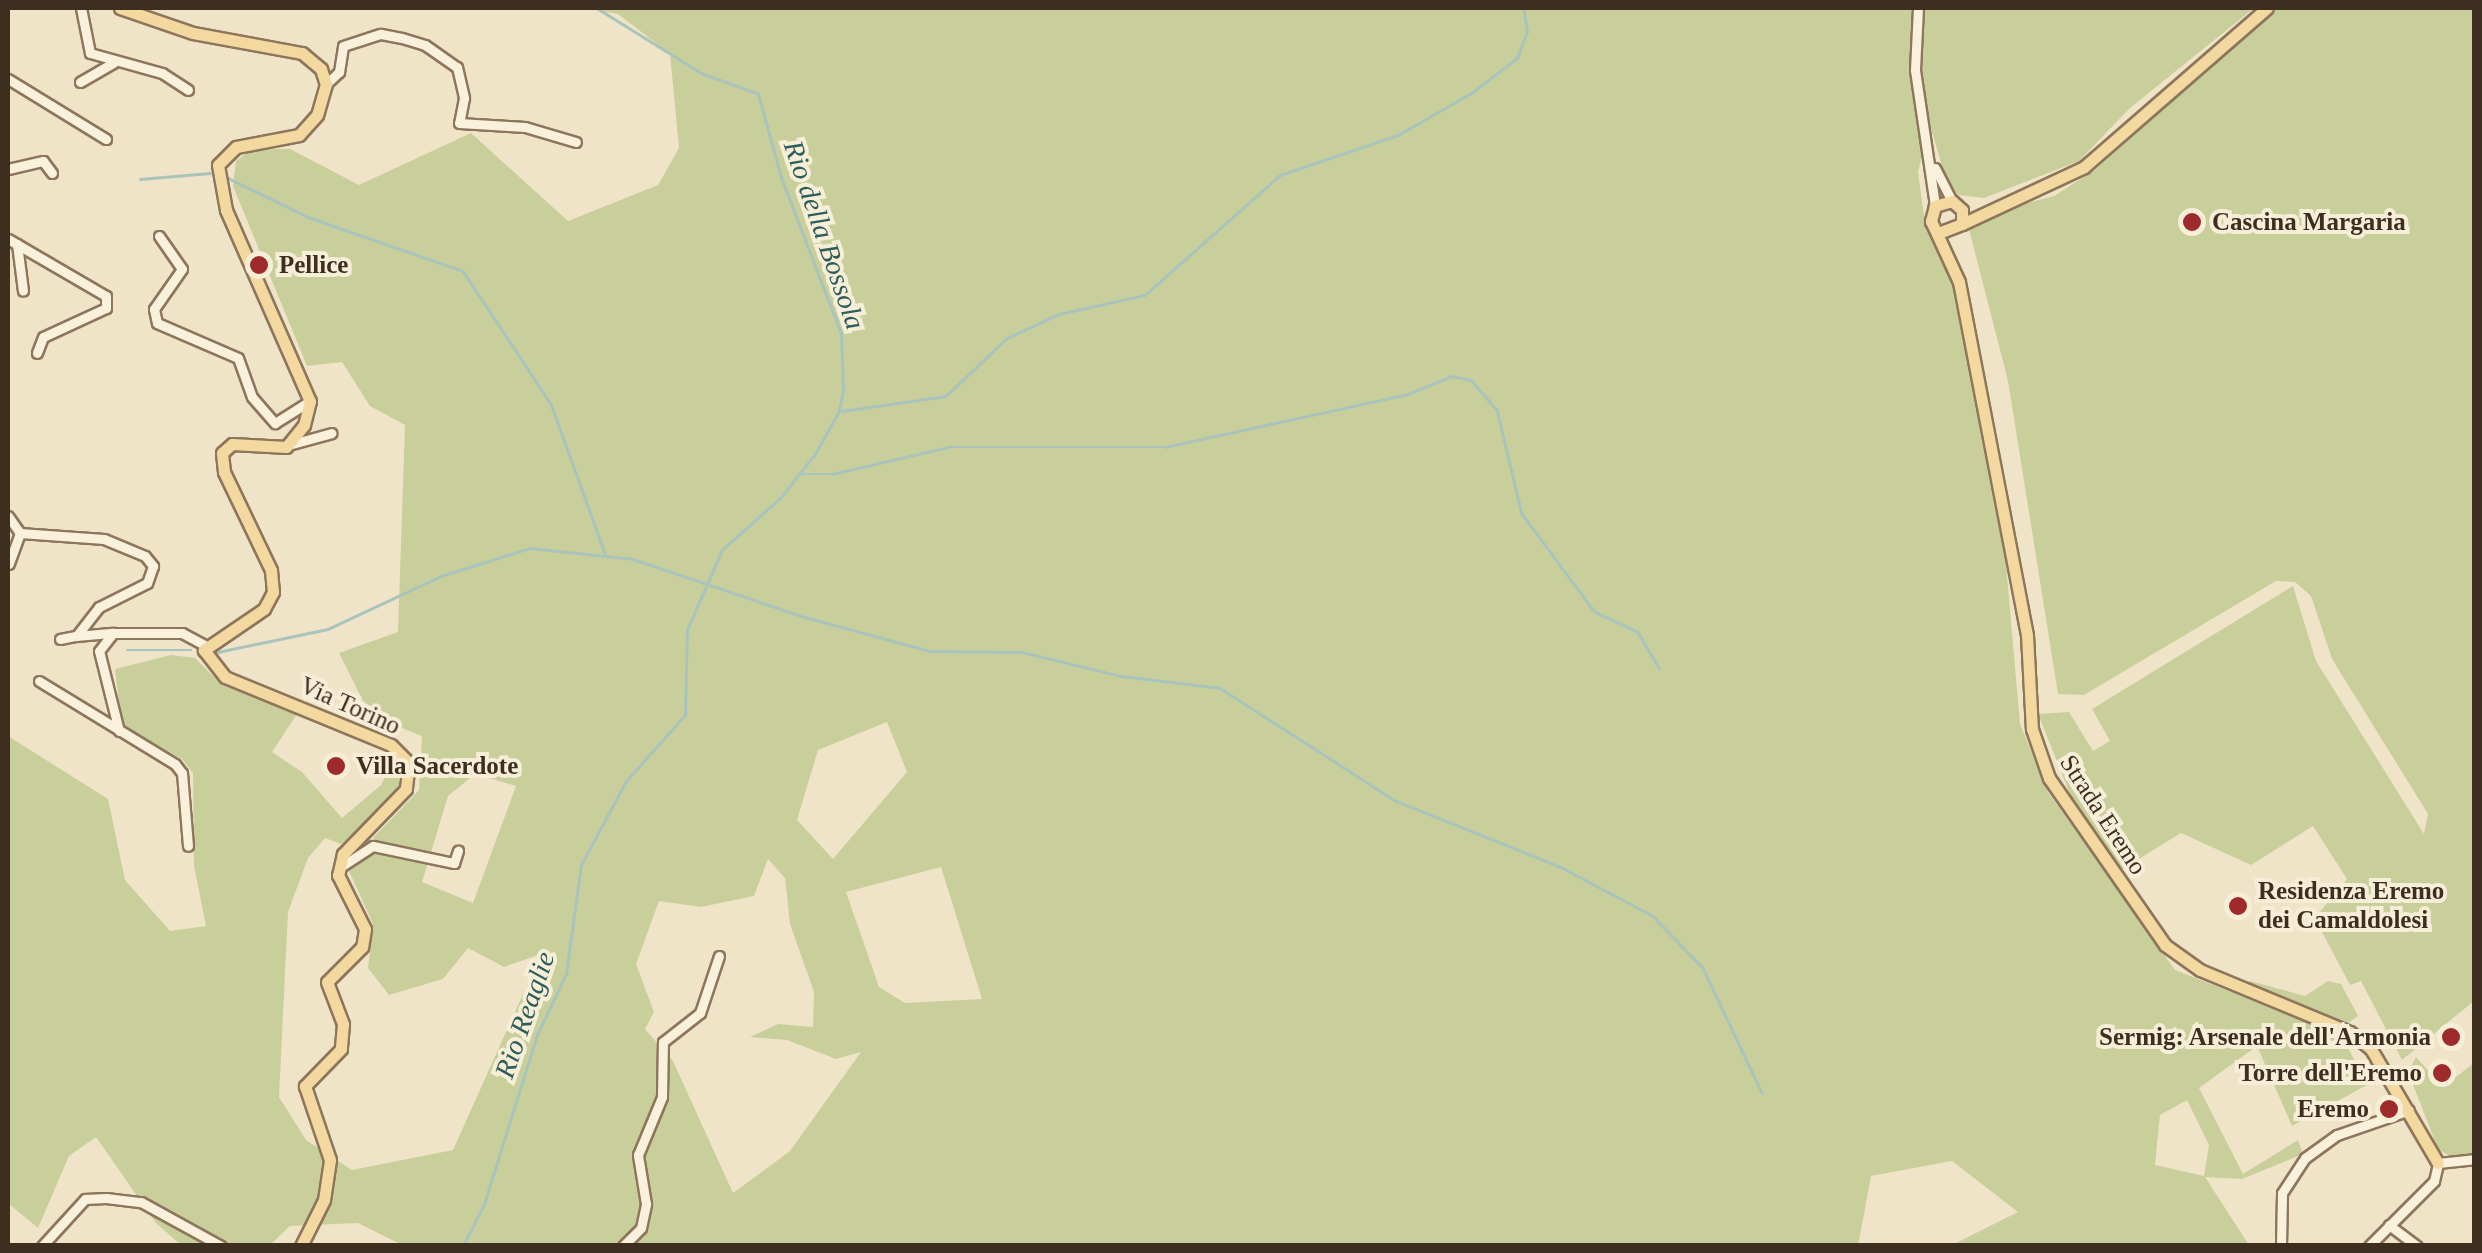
<!DOCTYPE html>
<html>
<head>
<meta charset="utf-8">
<style>
  body { margin:0 }
  #map { position:relative; width:2482px; height:1253px; overflow:hidden; background:#f0e4c8; font-family:"Times New Roman",serif }
  div>[style] { position:absolute }
  [style*='--x'] { left:calc(var(--x)*1px); top:calc(var(--y)*1px); width:calc(var(--w)*1px); rotate:calc(var(--a)*1deg) }
  .green>* { inset:0; background:#c9cf9b }
  .stream>* { height:2.5px; margin:-1.25px; padding:0 1.25px; transform-origin:1.25px; border-radius:1.25px; background:#a9c4bc }
  .roads { filter:drop-shadow(2px 0 #8d765c) drop-shadow(-2px 0 #8d765c) drop-shadow(0 2px #8d765c) drop-shadow(0 -2px #8d765c) }
  .minor>* { height:9px; margin:-4.5px; padding:0 4.5px; transform-origin:4.5px; border-radius:4.5px; background:#faf1dc }
  .major>* { height:11px; margin:-5.5px; padding:0 5.5px; transform-origin:5.5px; border-radius:5.5px; background:#f3d9a0 }
  .dots>* { width:28px; height:28px; translate:-50% -50%; box-sizing:border-box; border:5px solid #f7eed8; border-radius:50% }
  span { translate:-50% -50%; white-space:nowrap; text-align:center; line-height:1.15; -webkit-text-stroke:8px #f7eed8; paint-order:stroke }
  .poi-label { font-size:25px; color:#3d2e20; font-weight:700 }
  .left { translate:0 -50%; text-align:left }
  .right { translate:-100% -50%; text-align:right }
  .street-label { font-size:25px; color:#3d2e20 }
  .water-label { font-size:28px; color:#2f5d5a; font-style:italic }
  .frame { position:absolute; inset:0; border:10px solid #3d2e20; pointer-events:none }
</style>
</head>
<body>
<div id="map">
  <div class="green">
    <div style="clip-path:polygon(evenodd,585px 8px,2254px 8px,2130px 108px,2079px 161px,1984px 198px,1959px 195px,1948px 186px,1923px 101px,1916px 104px,1924px 147px,1918px 172px,1925px 223px,1952px 274px,2001px 507px,2020px 724px,2048px 792px,2175px 970px,2342px 1036px,2367px 1085px,2292px 1126px,2257px 1046px,2199px 1088px,2243px 1174px,2298px 1140px,2303px 1154px,2242px 1179px,2205px 1177px,2249px 1245px,1952px 1245px,2018px 1212px,1952px 1161px,1871px 1176px,1858px 1246px,404px 1246px,358px 1223px,290px 1226px,270px 1245px,181px 1245px,156px 1223px,96px 1137px,69px 1156px,38px 1228px,8px 1203px,8px 736px,108px 799px,125px 880px,170px 931px,206px 926px,194px 866px,193px 773px,182px 759px,122px 726px,115px 669px,171px 655px,195px 658px,214px 677px,297px 714px,272px 752px,302px 772px,342px 818px,381px 785px,394px 759px,400px 770px,399px 787px,378px 815px,341px 844px,325px 838px,308px 858px,288px 912px,279px 1097px,306px 1140px,352px 1170px,453px 1150px,541px 954px,504px 967px,468px 948px,443px 979px,389px 995px,368px 968px,373px 924px,349px 871px,374px 854px,374px 837px,419px 790px,422px 736px,391px 724px,363px 701px,339px 653px,398px 632px,405px 425px,370px 406px,342px 362px,307px 366px,233px 186px,236px 161px,252px 149px,290px 149px,359px 185px,471px 133px,568px 221px,658px 185px,679px 148px,670px 54px,618px 14px,585px 8px,887px 722px,907px 772px,833px 859px,797px 820px,818px 750px,887px 722px,585px 8px,475px 774px,516px 786px,473px 903px,422px 882px,448px 796px,475px 774px,585px 8px,768px 859px,785px 878px,790px 924px,814px 992px,813px 1027px,778px 1024px,750px 1037px,787px 1040px,836px 1059px,861px 1052px,790px 1151px,733px 1193px,673px 1061px,645px 1029px,654px 1012px,636px 964px,659px 901px,701px 907px,754px 896px,768px 859px,585px 8px,941px 867px,982px 999px,905px 1003px,879px 987px,846px 892px,941px 867px,585px 8px,2187px 1100px,2209px 1145px,2204px 1176px,2155px 1165px,2160px 1115px,2187px 1100px)"></div>
    <div style="clip-path:polygon(2278px 8px,2474px 8px,2474px 1001px,2402px 1060px,2361px 981px,2350px 985px,2322px 932px,2319px 913px,2347px 879px,2313px 826px,2251px 865px,2181px 833px,2121px 870px,2074px 804px,2038px 714px,2069px 712px,2093px 751px,2110px 741px,2092px 709px,2293px 586px,2316px 661px,2424px 834px,2428px 814px,2332px 659px,2311px 596px,2295px 582px,2276px 581px,2084px 695px,2058px 694px,2008px 381px,1969px 229px,1989px 213px,2054px 196px,2095px 170px)"></div>
    <div style="clip-path:polygon(2250px 981px,2305px 996px,2328px 981px,2341px 984px,2358px 1016px,2344px 1026px,2245px 984px)"></div>
    <div style="clip-path:polygon(2416px 1057px,2443px 1087px,2474px 1063px,2474px 1156px,2451px 1157px,2438px 1149px,2408px 1072px)"></div>
  </div>
  <div class="stream">
    <div style="--x:224;--y:176;--w:93;--a:26"></div>
    <div style="--x:308;--y:217;--w:164;--a:19.2"></div>
    <div style="--x:463;--y:271;--w:159;--a:56.5"></div>
    <div style="--x:551;--y:404;--w:158;--a:70.1"></div>
    <div style="--x:140;--y:179;--w:70;--a:-4.9"></div>
    <div style="--x:842;--y:411;--w:105;--a:-8.2"></div>
    <div style="--x:946;--y:396;--w:84;--a:-43.6"></div>
    <div style="--x:1007;--y:338;--w:57;--a:-24.8"></div>
    <div style="--x:1059;--y:314;--w:88;--a:-12.5"></div>
    <div style="--x:1145;--y:295;--w:181;--a:-41.6"></div>
    <div style="--x:1280;--y:175;--w:125;--a:-18.7"></div>
    <div style="--x:1398;--y:135;--w:86;--a:-29.8"></div>
    <div style="--x:1473;--y:92;--w:56;--a:-37.7"></div>
    <div style="--x:1517;--y:58;--w:28;--a:-69"></div>
    <div style="--x:1527;--y:32;--w:24;--a:-99"></div>
    <div style="--x:800;--y:474;--w:32;--a:0"></div>
    <div style="--x:832;--y:474;--w:120;--a:-13"></div>
    <div style="--x:949;--y:447;--w:216;--a:0"></div>
    <div style="--x:1165;--y:447;--w:249;--a:-12.3"></div>
    <div style="--x:1408;--y:394;--w:48;--a:-22.2"></div>
    <div style="--x:1452;--y:376;--w:19;--a:12"></div>
    <div style="--x:1471;--y:380;--w:40;--a:49"></div>
    <div style="--x:1497;--y:410;--w:107;--a:76.5"></div>
    <div style="--x:1522;--y:514;--w:122;--a:53.3"></div>
    <div style="--x:1595;--y:612;--w:47;--a:24.9"></div>
    <div style="--x:1638;--y:632;--w:42;--a:59.7"></div>
    <div style="--x:127;--y:650;--w:64;--a:0"></div>
    <div style="--x:213;--y:653;--w:117;--a:-11.8"></div>
    <div style="--x:328;--y:629;--w:125;--a:-25.1"></div>
    <div style="--x:441;--y:576;--w:93;--a:-17.5"></div>
    <div style="--x:530;--y:548;--w:104;--a:6.1"></div>
    <div style="--x:633;--y:559;--w:177;--a:18.7"></div>
    <div style="--x:801;--y:616;--w:134;--a:15.2"></div>
    <div style="--x:930;--y:651;--w:92;--a:0.6"></div>
    <div style="--x:1022;--y:652;--w:102;--a:13.6"></div>
    <div style="--x:1121;--y:676;--w:100;--a:6.9"></div>
    <div style="--x:1220;--y:688;--w:209;--a:32.7"></div>
    <div style="--x:1396;--y:801;--w:178;--a:21.8"></div>
    <div style="--x:1561;--y:867;--w:104;--a:28"></div>
    <div style="--x:1653;--y:916;--w:72;--a:46.1"></div>
    <div style="--x:1703;--y:968;--w:138;--a:64.7"></div>
    <div style="--x:463;--y:1246;--w:47;--a:-63.4"></div>
    <div style="--x:484;--y:1204;--w:177;--a:-72.6"></div>
    <div style="--x:537;--y:1035;--w:68;--a:-64.6"></div>
    <div style="--x:566;--y:974;--w:110;--a:-82.2"></div>
    <div style="--x:581;--y:865;--w:95;--a:-61.8"></div>
    <div style="--x:626;--y:781;--w:89;--a:-48.2"></div>
    <div style="--x:685;--y:715;--w:85;--a:-88.7"></div>
    <div style="--x:687;--y:630;--w:87;--a:-66.4"></div>
    <div style="--x:722;--y:550;--w:79;--a:-41.9"></div>
    <div style="--x:781;--y:497;--w:55;--a:-51.7"></div>
    <div style="--x:815;--y:454;--w:49;--a:-60.8"></div>
    <div style="--x:839;--y:411;--w:21;--a:-79"></div>
    <div style="--x:843;--y:390;--w:56;--a:-92"></div>
    <div style="--x:841;--y:334;--w:167;--a:-111"></div>
    <div style="--x:781;--y:178;--w:87;--a:-105.3"></div>
    <div style="--x:758;--y:94;--w:59;--a:-160.3"></div>
    <div style="--x:702;--y:74;--w:125;--a:-148.1"></div>
  </div>
  <div class="roads">
    <div class="minor">
      <div style="--x:81;--y:8;--w:46;--a:78.7"></div>
      <div style="--x:90;--y:53;--w:75;--a:15.5"></div>
      <div style="--x:162;--y:73;--w:31;--a:33"></div>
      <div style="--x:1918;--y:8;--w:62;--a:92.8"></div>
      <div style="--x:1915;--y:70;--w:137;--a:81.6"></div>
      <div style="--x:8;--y:79;--w:115;--a:31.5"></div>
      <div style="--x:80;--y:82;--w:39;--a:-30"></div>
      <div style="--x:326;--y:84;--w:18;--a:-43"></div>
      <div style="--x:339;--y:72;--w:26;--a:-81"></div>
      <div style="--x:343;--y:46;--w:40;--a:-18"></div>
      <div style="--x:381;--y:34;--w:21;--a:11"></div>
      <div style="--x:402;--y:38;--w:24;--a:17"></div>
      <div style="--x:425;--y:45;--w:39;--a:35"></div>
      <div style="--x:457;--y:67;--w:32;--a:77"></div>
      <div style="--x:464;--y:98;--w:25;--a:101"></div>
      <div style="--x:459;--y:123;--w:66;--a:3.5"></div>
      <div style="--x:525;--y:127;--w:53;--a:16.4"></div>
      <div style="--x:1935;--y:168;--w:37;--a:63"></div>
      <div style="--x:8;--y:169;--w:36;--a:-13"></div>
      <div style="--x:43;--y:161;--w:15;--a:53"></div>
      <div style="--x:159;--y:236;--w:40;--a:55.1"></div>
      <div style="--x:182;--y:269;--w:49;--a:125"></div>
      <div style="--x:154;--y:309;--w:14;--a:78"></div>
      <div style="--x:157;--y:323;--w:88;--a:23.4"></div>
      <div style="--x:238;--y:358;--w:41;--a:70.3"></div>
      <div style="--x:252;--y:397;--w:35;--a:49"></div>
      <div style="--x:275;--y:423;--w:41;--a:-32.2"></div>
      <div style="--x:8;--y:239;--w:113;--a:30.2"></div>
      <div style="--x:106;--y:296;--w:12;--a:90"></div>
      <div style="--x:106;--y:308;--w:69;--a:155.3"></div>
      <div style="--x:43;--y:337;--w:17;--a:111"></div>
      <div style="--x:17;--y:244;--w:47;--a:82.7"></div>
      <div style="--x:292;--y:444;--w:41;--a:-15.4"></div>
      <div style="--x:8;--y:516;--w:21;--a:55"></div>
      <div style="--x:20;--y:533;--w:33;--a:110"></div>
      <div style="--x:20;--y:533;--w:84;--a:4.1"></div>
      <div style="--x:104;--y:539;--w:44;--a:22.5"></div>
      <div style="--x:145;--y:556;--w:13;--a:51"></div>
      <div style="--x:153;--y:566;--w:18;--a:109"></div>
      <div style="--x:147;--y:583;--w:54;--a:153.4"></div>
      <div style="--x:99;--y:607;--w:37;--a:128"></div>
      <div style="--x:76;--y:636;--w:37;--a:-5"></div>
      <div style="--x:60;--y:639;--w:16;--a:-11"></div>
      <div style="--x:39;--y:681;--w:159;--a:31.4"></div>
      <div style="--x:175;--y:764;--w:11;--a:52"></div>
      <div style="--x:182;--y:773;--w:73;--a:85.3"></div>
      <div style="--x:119;--y:731;--w:82;--a:-104"></div>
      <div style="--x:99;--y:651;--w:23;--a:-52"></div>
      <div style="--x:113;--y:633;--w:69;--a:0"></div>
      <div style="--x:182;--y:633;--w:26;--a:28"></div>
      <div style="--x:342;--y:866;--w:37;--a:-33"></div>
      <div style="--x:373;--y:846;--w:83;--a:11.9"></div>
      <div style="--x:454;--y:863;--w:13;--a:-72"></div>
      <div style="--x:2389;--y:1225;--w:35;--a:37"></div>
      <div style="--x:42;--y:1246;--w:64;--a:-47.5"></div>
      <div style="--x:85;--y:1199;--w:21;--a:-3"></div>
      <div style="--x:106;--y:1198;--w:35;--a:7"></div>
      <div style="--x:141;--y:1202;--w:91;--a:28.8"></div>
      <div style="--x:623;--y:1246;--w:25;--a:-45"></div>
      <div style="--x:641;--y:1228;--w:25;--a:-78"></div>
      <div style="--x:646;--y:1204;--w:50;--a:-99.3"></div>
      <div style="--x:638;--y:1155;--w:63;--a:-67.5"></div>
      <div style="--x:662;--y:1097;--w:55;--a:-89"></div>
      <div style="--x:663;--y:1042;--w:47;--a:-38.1"></div>
      <div style="--x:700;--y:1013;--w:60;--a:-71.6"></div>
      <div style="--x:2281;--y:1246;--w:53;--a:-88.9"></div>
      <div style="--x:2282;--y:1193;--w:42;--a:-56.7"></div>
      <div style="--x:2305;--y:1158;--w:39;--a:-36"></div>
      <div style="--x:2337;--y:1135;--w:76;--a:-19.1"></div>
      <div style="--x:2369;--y:1246;--w:92;--a:-45"></div>
      <div style="--x:2434;--y:1181;--w:18;--a:-77"></div>
      <div style="--x:2438;--y:1163;--w:36;--a:-6"></div>
    </div>
    <div class="major">
      <div style="--x:120;--y:8;--w:77;--a:18.9"></div>
      <div style="--x:193;--y:33;--w:111;--a:10.4"></div>
      <div style="--x:302;--y:53;--w:25;--a:40"></div>
      <div style="--x:321;--y:69;--w:16;--a:72"></div>
      <div style="--x:326;--y:84;--w:32;--a:106"></div>
      <div style="--x:317;--y:115;--w:27;--a:132"></div>
      <div style="--x:299;--y:135;--w:64;--a:169.2"></div>
      <div style="--x:236;--y:147;--w:25;--a:135"></div>
      <div style="--x:218;--y:165;--w:46;--a:79.9"></div>
      <div style="--x:226;--y:210;--w:209;--a:66.3"></div>
      <div style="--x:310;--y:401;--w:25;--a:104"></div>
      <div style="--x:304;--y:425;--w:28;--a:129"></div>
      <div style="--x:286;--y:447;--w:54;--a:-176.8"></div>
      <div style="--x:232;--y:444;--w:13;--a:138"></div>
      <div style="--x:222;--y:453;--w:19;--a:84"></div>
      <div style="--x:224;--y:472;--w:109;--a:64.4"></div>
      <div style="--x:271;--y:570;--w:22;--a:85"></div>
      <div style="--x:273;--y:592;--w:19;--a:118"></div>
      <div style="--x:264;--y:609;--w:73;--a:145.7"></div>
      <div style="--x:204;--y:650;--w:34;--a:52"></div>
      <div style="--x:225;--y:677;--w:179;--a:22.3"></div>
      <div style="--x:391;--y:745;--w:25;--a:45"></div>
      <div style="--x:409;--y:763;--w:26;--a:97"></div>
      <div style="--x:406;--y:789;--w:91;--a:134.1"></div>
      <div style="--x:343;--y:854;--w:22;--a:103"></div>
      <div style="--x:338;--y:875;--w:60;--a:63.4"></div>
      <div style="--x:365;--y:929;--w:18;--a:99"></div>
      <div style="--x:362;--y:947;--w:49;--a:135"></div>
      <div style="--x:327;--y:982;--w:45;--a:69.1"></div>
      <div style="--x:343;--y:1024;--w:25;--a:95"></div>
      <div style="--x:341;--y:1049;--w:52;--a:134.2"></div>
      <div style="--x:305;--y:1086;--w:78;--a:71.3"></div>
      <div style="--x:330;--y:1160;--w:40;--a:98.5"></div>
      <div style="--x:324;--y:1200;--w:51;--a:116.6"></div>
      <div style="--x:1962;--y:224;--w:135;--a:-25"></div>
      <div style="--x:2084;--y:167;--w:242;--a:-41"></div>
      <div style="--x:1941;--y:232;--w:22;--a:-21"></div>
      <div style="--x:1962;--y:224;--w:14;--a:-90"></div>
      <div style="--x:1962;--y:210;--w:13;--a:-138"></div>
      <div style="--x:1952;--y:201;--w:18;--a:164"></div>
      <div style="--x:1935;--y:206;--w:16;--a:105"></div>
      <div style="--x:1931;--y:221;--w:67;--a:65.3"></div>
      <div style="--x:1959;--y:282;--w:359;--a:79.1"></div>
      <div style="--x:2027;--y:635;--w:94;--a:87"></div>
      <div style="--x:2032;--y:729;--w:52;--a:70.9"></div>
      <div style="--x:2049;--y:778;--w:203;--a:55.2"></div>
      <div style="--x:2165;--y:945;--w:43;--a:35.5"></div>
      <div style="--x:2200;--y:970;--w:162;--a:22.5"></div>
      <div style="--x:2350;--y:1032;--w:27;--a:39"></div>
      <div style="--x:2371;--y:1049;--w:132;--a:59.6"></div>
    </div>
  </div>
  <div class="dots">
    <div style="left:2192px;top:222px;background:#9e2a2b"></div>
    <div style="left:259px;top:265px;background:#9e2a2b"></div>
    <div style="left:336px;top:766px;background:#9e2a2b"></div>
    <div style="left:2238px;top:906px;background:#9e2a2b"></div>
    <div style="left:2451px;top:1037px;background:#9e2a2b"></div>
    <div style="left:2442px;top:1073px;background:#9e2a2b"></div>
    <div style="left:2389px;top:1109px;background:#9e2a2b"></div>
  </div>
  <div class="poi-label">
    <span class="left" style="left:2212px;top:222px">Cascina Margaria</span>
    <span class="left" style="left:279px;top:265px">Pellice</span>
    <span class="left" style="left:356px;top:766px">Villa Sacerdote</span>
    <span class="left" style="left:2258px;top:906px">Residenza Eremo<br>dei Camaldolesi</span>
    <span class="right" style="left:2431px;top:1037px">Sermig: Arsenale dell'Armonia</span>
    <span class="right" style="left:2422px;top:1073px">Torre dell'Eremo</span>
    <span class="right" style="left:2369px;top:1109px">Eremo</span>
  </div>
  <div class="street-label">
    <span style="left:350px;top:706px;rotate:24deg">Via Torino</span>
    <span style="left:2103px;top:815px;rotate:57deg">Strada Eremo</span>
  </div>
  <div class="water-label">
    <span style="left:824px;top:235px;rotate:71deg">Rio della Bossola</span>
    <span style="left:525px;top:1015px;rotate:-71deg">Rio Reaglie</span>
  </div>
  <div class="frame"></div>
</div>
</body>
</html>
